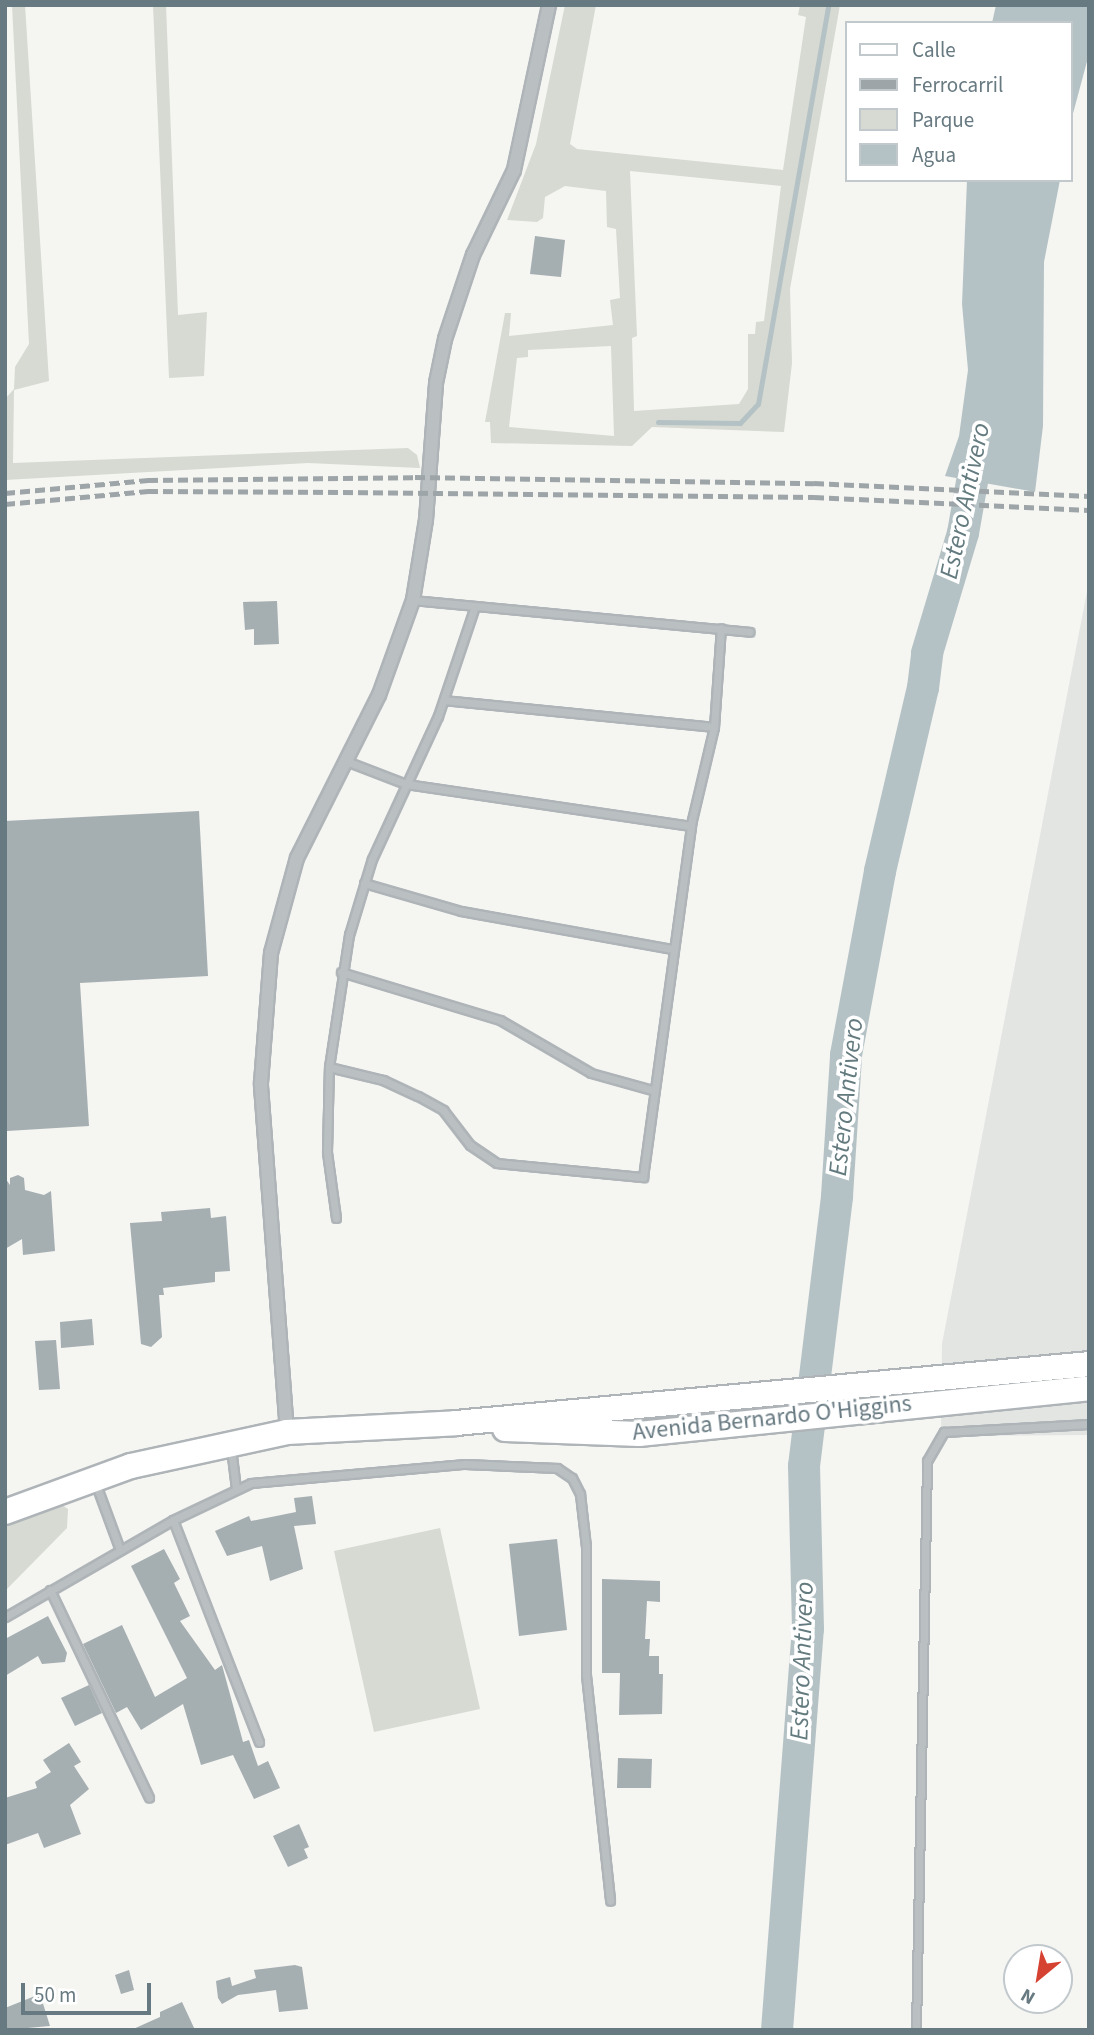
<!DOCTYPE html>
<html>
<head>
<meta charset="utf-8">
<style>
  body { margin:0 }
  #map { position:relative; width:1094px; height:2035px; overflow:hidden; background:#f5f5f2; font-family:"Source Sans 3",sans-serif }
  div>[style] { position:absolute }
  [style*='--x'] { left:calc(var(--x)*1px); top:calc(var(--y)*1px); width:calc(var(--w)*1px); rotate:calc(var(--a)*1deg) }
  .built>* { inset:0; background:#e3e5e3 }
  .green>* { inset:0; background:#d6dad2 }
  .water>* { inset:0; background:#b5c2c5 }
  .stream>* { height:5px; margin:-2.5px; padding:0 2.5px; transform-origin:2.5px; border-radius:2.5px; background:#b5c2c5 }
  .river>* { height:32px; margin:-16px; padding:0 16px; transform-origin:16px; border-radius:16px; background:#b5c2c5 }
  .building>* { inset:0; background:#a5aeb1 }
  .roads { filter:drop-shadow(2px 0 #aeb4b7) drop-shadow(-2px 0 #aeb4b7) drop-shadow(0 2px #aeb4b7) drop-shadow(0 -2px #aeb4b7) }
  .minor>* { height:7px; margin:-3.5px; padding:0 3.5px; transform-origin:3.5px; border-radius:3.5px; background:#bac0c2 }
  .tertiary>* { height:12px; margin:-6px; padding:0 6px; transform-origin:6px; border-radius:6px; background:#bac0c2 }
  .primary>* { height:24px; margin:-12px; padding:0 12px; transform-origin:12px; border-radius:12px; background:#fff }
  .rail>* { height:5px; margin-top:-2.5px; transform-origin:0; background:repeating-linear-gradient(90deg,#9da5a8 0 10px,transparent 0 15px) }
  span { translate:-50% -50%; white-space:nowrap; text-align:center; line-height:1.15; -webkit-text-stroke:7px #fff; paint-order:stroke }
  .street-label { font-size:24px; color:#677981 }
  .water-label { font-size:26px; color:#637a7e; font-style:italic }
  .frame { position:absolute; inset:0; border:7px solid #677981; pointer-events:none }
  .legend { position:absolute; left:845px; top:21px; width:228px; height:161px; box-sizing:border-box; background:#fff; border:2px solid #c2c9cd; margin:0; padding:9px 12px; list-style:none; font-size:21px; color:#677981 }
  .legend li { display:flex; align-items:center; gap:14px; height:35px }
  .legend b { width:35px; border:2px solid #c2c9cd }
  .north { position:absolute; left:1003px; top:1944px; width:70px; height:70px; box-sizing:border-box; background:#fff; border:2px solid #c2c9cd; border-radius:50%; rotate:210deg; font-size:19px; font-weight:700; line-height:28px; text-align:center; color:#677981 }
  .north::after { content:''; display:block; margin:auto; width:24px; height:32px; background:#d54232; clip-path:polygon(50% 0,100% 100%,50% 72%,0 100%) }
  .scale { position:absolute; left:21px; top:1983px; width:130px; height:32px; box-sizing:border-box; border:4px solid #677981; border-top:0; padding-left:9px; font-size:21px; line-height:24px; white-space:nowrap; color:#677981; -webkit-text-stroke:5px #fff; paint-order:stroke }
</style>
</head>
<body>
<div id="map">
  <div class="built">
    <div style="clip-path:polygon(1089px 581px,1089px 1435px,941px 1436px,942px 1344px)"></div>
  </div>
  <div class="green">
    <div style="clip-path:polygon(12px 5px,25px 5px,49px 381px,14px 390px,13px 463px,408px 448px,417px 455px,420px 468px,308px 463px,5px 480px,5px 399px,14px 389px,15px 367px,29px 344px)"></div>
    <div style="clip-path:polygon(153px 5px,166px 5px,178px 315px,207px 312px,204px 376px,169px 378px)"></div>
    <div style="clip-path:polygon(evenodd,565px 5px,596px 5px,570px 144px,577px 149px,783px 170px,806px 17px,798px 15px,800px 5px,840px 5px,790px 289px,792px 363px,784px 432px,652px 427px,632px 446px,491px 443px,490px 422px,485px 422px,505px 313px,511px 313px,509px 336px,613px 325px,610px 300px,620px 298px,616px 229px,607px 227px,606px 191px,565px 186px,545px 197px,543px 218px,537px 222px,507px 220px,536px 144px,565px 5px,630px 171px,781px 186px,764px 321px,756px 322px,755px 334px,748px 334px,748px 389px,739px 404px,634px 411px,632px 338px,637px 336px,630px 171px,565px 5px,611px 346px,614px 436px,509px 427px,517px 358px,528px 357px,528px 350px,611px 346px)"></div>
    <div style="clip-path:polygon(62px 1505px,68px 1509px,67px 1528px,5px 1591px,5px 1525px)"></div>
    <div style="clip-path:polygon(440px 1528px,480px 1709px,374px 1732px,334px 1551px)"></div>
  </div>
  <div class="water">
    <div style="clip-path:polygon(996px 5px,1089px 5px,1089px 54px,1071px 121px,1071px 23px,992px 23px)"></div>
    <div style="clip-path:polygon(967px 180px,1060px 180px,1044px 262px,1043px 426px,1035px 492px,945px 476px,959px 436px,968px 370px,962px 304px)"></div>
  </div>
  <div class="stream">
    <div style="--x:658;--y:422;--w:82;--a:0.7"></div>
    <div style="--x:740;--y:423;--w:26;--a:-47"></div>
    <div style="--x:758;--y:404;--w:405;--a:-80"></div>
  </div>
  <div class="river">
    <div style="--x:777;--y:2030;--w:402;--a:-85.6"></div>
    <div style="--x:808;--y:1629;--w:163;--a:-91.4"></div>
    <div style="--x:804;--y:1466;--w:272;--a:-83"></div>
    <div style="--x:837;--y:1196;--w:141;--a:-86.3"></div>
    <div style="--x:846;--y:1055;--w:187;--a:-79.5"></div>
    <div style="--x:880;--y:871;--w:188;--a:-76.8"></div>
    <div style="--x:923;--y:688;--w:35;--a:-83"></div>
    <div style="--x:927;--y:653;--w:125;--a:-73.3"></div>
    <div style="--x:963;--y:533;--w:92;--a:-80"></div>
  </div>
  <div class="building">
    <div style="clip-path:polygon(535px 236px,565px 240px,561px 277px,530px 274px)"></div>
    <div style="clip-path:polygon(277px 601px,279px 644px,254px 645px,254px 629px,245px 630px,243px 602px)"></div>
    <div style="clip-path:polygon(199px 811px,208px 976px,80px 983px,89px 1126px,7px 1131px,5px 821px)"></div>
    <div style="clip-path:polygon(18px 1175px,24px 1178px,25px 1190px,44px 1195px,51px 1191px,55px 1251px,23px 1255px,22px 1239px,5px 1249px,5px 1178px,10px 1185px,10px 1178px)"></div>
    <div style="clip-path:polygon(210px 1208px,211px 1218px,226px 1216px,230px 1271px,215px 1272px,215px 1282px,163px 1288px,164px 1295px,159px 1295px,162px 1337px,151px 1347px,141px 1344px,130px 1223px,162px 1221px,161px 1212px)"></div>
    <div style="clip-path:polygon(92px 1319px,94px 1345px,61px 1348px,60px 1322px)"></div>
    <div style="clip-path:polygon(56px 1340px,60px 1389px,39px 1390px,35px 1341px)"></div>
    <div style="clip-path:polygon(312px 1496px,316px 1524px,294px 1526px,303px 1569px,270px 1581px,262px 1546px,227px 1556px,215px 1531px,249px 1516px,251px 1521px,296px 1512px,294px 1498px)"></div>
    <div style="clip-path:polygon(557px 1539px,567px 1630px,519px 1636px,509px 1544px)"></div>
    <div style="clip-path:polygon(164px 1549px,180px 1579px,174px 1583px,190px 1616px,180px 1621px,215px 1670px,222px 1665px,243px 1742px,249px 1740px,258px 1766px,268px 1761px,280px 1788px,254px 1799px,233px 1755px,201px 1765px,183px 1704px,141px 1730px,127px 1707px,116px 1713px,83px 1644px,122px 1625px,155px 1697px,187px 1678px,131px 1566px)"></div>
    <div style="clip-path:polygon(602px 1579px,660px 1581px,660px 1602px,647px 1601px,645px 1639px,650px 1639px,649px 1656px,659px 1656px,659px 1674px,663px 1674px,662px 1714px,619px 1715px,620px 1673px,602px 1673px)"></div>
    <div style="clip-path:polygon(48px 1616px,67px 1653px,65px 1662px,42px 1664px,38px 1656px,5px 1676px,5px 1639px)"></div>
    <div style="clip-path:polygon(89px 1685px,102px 1713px,75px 1726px,61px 1698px)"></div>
    <div style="clip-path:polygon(69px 1743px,81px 1762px,74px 1766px,89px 1789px,70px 1805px,81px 1834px,44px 1848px,38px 1833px,5px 1845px,5px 1798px,37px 1788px,35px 1782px,51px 1772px,43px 1760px)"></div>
    <div style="clip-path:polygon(618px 1758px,652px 1759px,651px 1788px,617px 1788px)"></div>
    <div style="clip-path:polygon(299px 1824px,309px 1847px,304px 1849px,308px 1858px,288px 1867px,273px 1836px)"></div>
    <div style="clip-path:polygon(295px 1965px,302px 1967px,308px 2009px,279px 2012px,276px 1990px,238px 1995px,222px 2004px,218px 1998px,216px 1981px,230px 1977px,232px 1986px,256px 1978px,254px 1970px)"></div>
    <div style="clip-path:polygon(129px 1970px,134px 1990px,121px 1994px,115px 1975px)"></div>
    <div style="clip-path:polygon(40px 1994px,50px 2026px,5px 2030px,5px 2008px)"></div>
    <div style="clip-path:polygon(182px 2002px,195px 2030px,131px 2030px,160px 2017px,160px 2012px)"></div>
  </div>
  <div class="roads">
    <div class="minor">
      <div style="--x:413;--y:600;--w:338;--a:5.4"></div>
      <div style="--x:444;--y:700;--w:271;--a:5.7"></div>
      <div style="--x:346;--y:761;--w:64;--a:21"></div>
      <div style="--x:406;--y:784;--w:288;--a:8.4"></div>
      <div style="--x:364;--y:883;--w:101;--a:16.1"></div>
      <div style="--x:461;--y:911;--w:215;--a:10.2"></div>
      <div style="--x:341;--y:972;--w:166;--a:16.8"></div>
      <div style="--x:500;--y:1020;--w:105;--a:30.2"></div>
      <div style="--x:591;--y:1073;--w:63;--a:15.6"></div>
      <div style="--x:329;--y:1067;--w:56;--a:13.5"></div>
      <div style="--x:383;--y:1080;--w:38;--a:25"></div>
      <div style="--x:418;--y:1096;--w:29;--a:29"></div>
      <div style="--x:443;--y:1110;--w:44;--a:52.4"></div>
      <div style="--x:470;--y:1145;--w:32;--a:34"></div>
      <div style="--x:497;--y:1163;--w:147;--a:5.5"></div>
      <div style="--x:643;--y:1177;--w:360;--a:-82.2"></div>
      <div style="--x:692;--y:820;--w:96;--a:-76.7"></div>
      <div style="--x:714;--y:727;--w:99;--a:-86"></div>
      <div style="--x:336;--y:1218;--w:67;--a:-97.8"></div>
      <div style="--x:327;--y:1152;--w:85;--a:-88.7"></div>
      <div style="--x:329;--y:1067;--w:134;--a:-81.4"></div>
      <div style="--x:349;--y:935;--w:79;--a:-73.2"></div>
      <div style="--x:372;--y:859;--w:157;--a:-65.2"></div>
      <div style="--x:438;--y:716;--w:116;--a:-71.4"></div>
      <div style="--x:231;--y:1448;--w:41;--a:83"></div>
      <div style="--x:95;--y:1482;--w:72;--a:69.8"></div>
      <div style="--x:173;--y:1520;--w:238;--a:68.8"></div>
      <div style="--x:50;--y:1590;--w:230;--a:64.5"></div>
      <div style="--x:5;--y:1617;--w:194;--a:-30"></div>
      <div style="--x:173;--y:1520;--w:86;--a:-25.4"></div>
      <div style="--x:251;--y:1483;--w:215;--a:-5.1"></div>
      <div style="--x:465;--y:1464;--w:92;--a:2.5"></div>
      <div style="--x:557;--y:1468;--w:18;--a:34"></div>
      <div style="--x:572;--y:1478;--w:18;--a:63"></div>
      <div style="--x:580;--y:1494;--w:53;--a:83.5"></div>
      <div style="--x:586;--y:1547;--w:128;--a:90"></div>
      <div style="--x:586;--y:1675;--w:227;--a:83.9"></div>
      <div style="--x:916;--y:2030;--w:569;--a:-88.89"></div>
      <div style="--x:927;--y:1461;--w:34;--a:-60"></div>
      <div style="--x:944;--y:1432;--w:145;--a:-3.2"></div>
    </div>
    <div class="tertiary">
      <div style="--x:287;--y:1432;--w:350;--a:-94.3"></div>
      <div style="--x:261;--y:1083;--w:130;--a:-85.6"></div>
      <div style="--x:271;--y:953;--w:98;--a:-74.7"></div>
      <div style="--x:297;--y:858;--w:182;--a:-63.3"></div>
      <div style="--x:379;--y:695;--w:101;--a:-70.3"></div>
      <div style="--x:413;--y:600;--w:81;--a:-80.8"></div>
      <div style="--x:426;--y:520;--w:137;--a:-85.8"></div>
      <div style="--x:436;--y:383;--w:45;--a:-78.4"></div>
      <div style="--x:445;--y:339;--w:89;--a:-71.6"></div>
      <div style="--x:473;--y:255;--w:94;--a:-64.2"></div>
      <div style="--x:514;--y:170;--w:169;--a:-78"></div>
    </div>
    <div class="primary">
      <div style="--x:505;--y:1429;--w:134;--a:2.1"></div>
      <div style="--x:639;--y:1434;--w:452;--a:-5.8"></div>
      <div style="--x:5;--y:1512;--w:134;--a:-20.1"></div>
      <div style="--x:131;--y:1466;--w:160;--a:-12.3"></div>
      <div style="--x:287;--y:1432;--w:169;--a:-3"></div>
      <div style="--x:456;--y:1423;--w:636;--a:-5.32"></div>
    </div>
  </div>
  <div class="rail">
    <div style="--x:5;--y:493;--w:144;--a:-5.2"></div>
    <div style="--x:148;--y:480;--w:267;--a:-0.6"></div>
    <div style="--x:415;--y:477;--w:399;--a:0.9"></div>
    <div style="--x:814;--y:483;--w:275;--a:2.7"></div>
    <div style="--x:5;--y:504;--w:144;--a:-5.2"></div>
    <div style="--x:148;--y:491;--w:195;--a:0.3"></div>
    <div style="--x:343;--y:492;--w:471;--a:0.6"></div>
    <div style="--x:814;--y:497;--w:275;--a:2.7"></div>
  </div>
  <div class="street-label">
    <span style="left:772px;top:1418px;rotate:-6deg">Avenida Bernardo O'Higgins</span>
  </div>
  <div class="water-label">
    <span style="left:965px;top:501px;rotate:-78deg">Estero Antivero</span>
    <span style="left:846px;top:1097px;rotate:-84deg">Estero Antivero</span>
    <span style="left:802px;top:1661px;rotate:-88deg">Estero Antivero</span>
  </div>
  <div class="frame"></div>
  <ul class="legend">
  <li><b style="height:9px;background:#fff"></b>Calle</li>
  <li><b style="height:9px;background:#9da5a8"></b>Ferrocarril</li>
  <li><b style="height:19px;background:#d6dad2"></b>Parque</li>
  <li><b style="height:19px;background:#b5c2c5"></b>Agua</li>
  </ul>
  <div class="north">N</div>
  <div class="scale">50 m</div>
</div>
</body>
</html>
